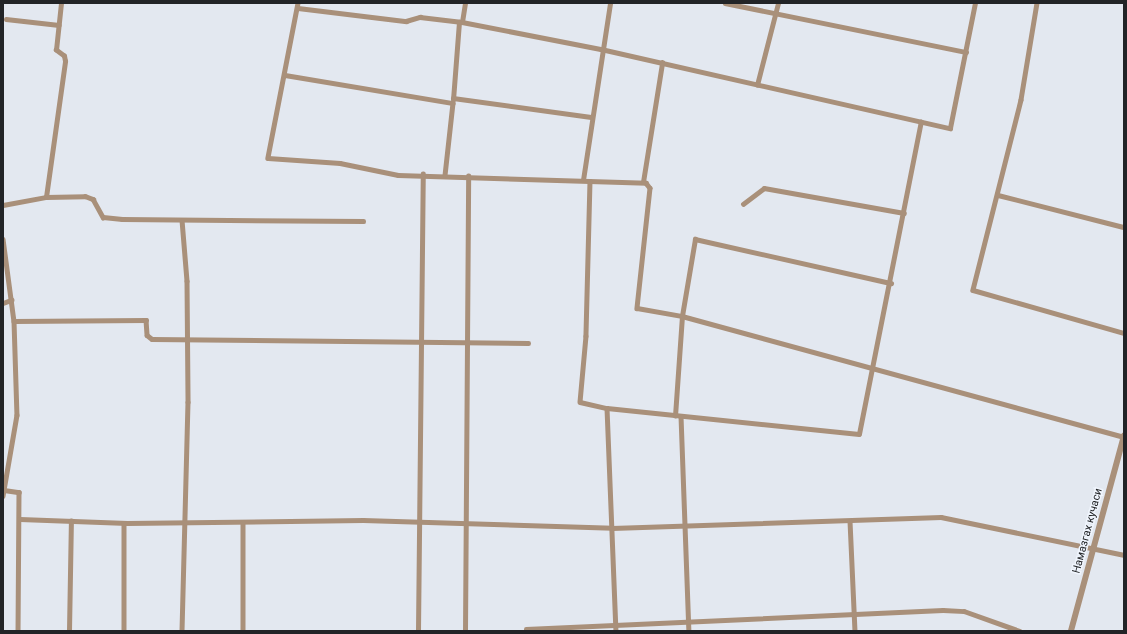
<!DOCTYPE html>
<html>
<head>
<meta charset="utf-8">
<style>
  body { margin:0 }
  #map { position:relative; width:1127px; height:634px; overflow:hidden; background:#e3e8f0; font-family:Roboto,sans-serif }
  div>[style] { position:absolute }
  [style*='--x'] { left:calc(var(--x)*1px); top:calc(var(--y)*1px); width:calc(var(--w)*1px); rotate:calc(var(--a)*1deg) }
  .minor>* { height:4.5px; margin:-2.25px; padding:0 2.25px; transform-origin:2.25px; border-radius:2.25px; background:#a9907a }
  .tertiary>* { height:5.5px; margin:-2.75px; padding:0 2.75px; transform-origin:2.75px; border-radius:2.75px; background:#a9907a }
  span { translate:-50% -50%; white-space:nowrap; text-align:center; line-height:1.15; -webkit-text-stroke:3px #f0f5fd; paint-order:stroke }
  .street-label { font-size:11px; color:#222427 }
  .frame { position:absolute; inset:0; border:4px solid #222427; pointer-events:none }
</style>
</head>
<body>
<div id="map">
  <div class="minor">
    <div style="--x:298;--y:3;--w:158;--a:101"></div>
    <div style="--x:268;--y:158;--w:72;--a:4"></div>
    <div style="--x:340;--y:163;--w:59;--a:11.7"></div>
    <div style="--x:398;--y:175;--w:248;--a:1.8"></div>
    <div style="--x:646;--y:183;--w:6;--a:51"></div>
    <div style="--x:650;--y:188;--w:121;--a:96.2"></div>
    <div style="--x:637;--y:308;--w:46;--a:10.1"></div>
    <div style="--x:682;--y:316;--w:458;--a:15.3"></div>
    <div style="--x:725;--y:3;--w:246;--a:11.5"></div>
    <div style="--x:1037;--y:3;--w:98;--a:99.4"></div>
    <div style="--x:1021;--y:100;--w:196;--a:104.2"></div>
    <div style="--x:973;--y:290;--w:157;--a:15.9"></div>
    <div style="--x:298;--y:8;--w:109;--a:6.9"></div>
    <div style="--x:406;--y:21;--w:15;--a:-16"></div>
    <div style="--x:420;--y:17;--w:42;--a:6.8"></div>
    <div style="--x:462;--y:22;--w:142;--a:11"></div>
    <div style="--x:601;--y:49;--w:358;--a:12.8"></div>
    <div style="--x:950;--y:128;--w:127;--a:-78.7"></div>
    <div style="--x:6;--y:19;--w:53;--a:6.5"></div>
    <div style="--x:462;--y:22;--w:19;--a:-81"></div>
    <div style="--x:285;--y:75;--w:170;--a:9.5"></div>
    <div style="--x:453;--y:103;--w:72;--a:96.3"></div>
    <div style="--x:757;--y:85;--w:85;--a:-75.6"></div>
    <div style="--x:453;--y:98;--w:139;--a:7.8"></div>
    <div style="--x:453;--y:100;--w:78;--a:-85.6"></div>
    <div style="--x:583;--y:180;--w:179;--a:-81.3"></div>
    <div style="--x:590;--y:181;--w:155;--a:91.5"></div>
    <div style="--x:586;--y:336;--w:66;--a:95.2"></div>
    <div style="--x:580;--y:402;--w:28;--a:13"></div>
    <div style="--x:607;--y:408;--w:253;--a:5.9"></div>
    <div style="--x:859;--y:434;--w:318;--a:-78.8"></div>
    <div style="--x:643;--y:182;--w:121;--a:-80.9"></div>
    <div style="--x:998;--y:195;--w:130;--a:14.3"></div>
    <div style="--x:46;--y:197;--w:137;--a:-82"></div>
    <div style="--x:65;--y:61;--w:5;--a:-101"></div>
    <div style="--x:64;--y:56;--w:10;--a:-143"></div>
    <div style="--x:56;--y:50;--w:47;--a:-83.9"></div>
    <div style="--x:743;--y:204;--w:26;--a:-37"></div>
    <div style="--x:764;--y:188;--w:142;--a:10.1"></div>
    <div style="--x:3;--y:205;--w:44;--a:-10.5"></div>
    <div style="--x:46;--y:197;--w:39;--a:-1"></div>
    <div style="--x:85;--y:196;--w:9;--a:21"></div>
    <div style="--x:93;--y:199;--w:21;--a:61"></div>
    <div style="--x:103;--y:217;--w:19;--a:6"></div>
    <div style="--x:122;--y:219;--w:241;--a:0.5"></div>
    <div style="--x:182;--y:220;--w:61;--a:85.3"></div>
    <div style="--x:187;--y:281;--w:121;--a:89.5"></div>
    <div style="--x:188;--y:402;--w:229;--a:91.5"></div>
    <div style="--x:3;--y:239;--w:83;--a:82.4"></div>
    <div style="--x:14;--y:321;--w:94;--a:88.2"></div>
    <div style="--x:17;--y:415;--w:82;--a:99.8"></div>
    <div style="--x:3;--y:303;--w:9;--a:-21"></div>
    <div style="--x:14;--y:321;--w:132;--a:-0.4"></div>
    <div style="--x:146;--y:320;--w:15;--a:86"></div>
    <div style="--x:147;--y:335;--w:6;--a:39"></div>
    <div style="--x:152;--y:339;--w:376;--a:0.6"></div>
    <div style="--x:607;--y:408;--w:223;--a:87.7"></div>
    <div style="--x:675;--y:416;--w:100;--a:-86"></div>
    <div style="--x:682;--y:316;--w:78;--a:-80.4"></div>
    <div style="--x:695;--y:239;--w:201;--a:12.7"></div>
    <div style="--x:681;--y:416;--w:215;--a:87.9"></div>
    <div style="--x:4;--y:490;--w:15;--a:8"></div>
    <div style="--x:19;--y:492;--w:139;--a:90.4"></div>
    <div style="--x:20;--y:519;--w:107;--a:2.1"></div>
    <div style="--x:127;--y:523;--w:236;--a:-0.7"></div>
    <div style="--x:363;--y:520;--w:249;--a:1.8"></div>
    <div style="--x:612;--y:528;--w:329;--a:-1.9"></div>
    <div style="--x:941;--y:517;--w:187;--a:11.7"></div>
    <div style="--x:850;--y:521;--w:110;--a:87.4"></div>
    <div style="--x:124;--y:523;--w:108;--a:90"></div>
    <div style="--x:243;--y:523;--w:108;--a:90"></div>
    <div style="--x:526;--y:629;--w:417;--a:-2.6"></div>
    <div style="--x:943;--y:610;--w:21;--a:3"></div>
    <div style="--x:964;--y:611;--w:59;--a:19.7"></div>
    <div style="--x:69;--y:631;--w:110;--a:-89"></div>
    <div style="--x:418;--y:631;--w:457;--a:-89.4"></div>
    <div style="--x:465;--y:631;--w:455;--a:-89.6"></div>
  </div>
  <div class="tertiary">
    <div style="--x:1071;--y:631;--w:202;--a:-74.8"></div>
  </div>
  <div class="street-label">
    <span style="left:1088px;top:531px;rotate:-75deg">Намазгах кучаси</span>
  </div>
  <div class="frame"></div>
</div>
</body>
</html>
